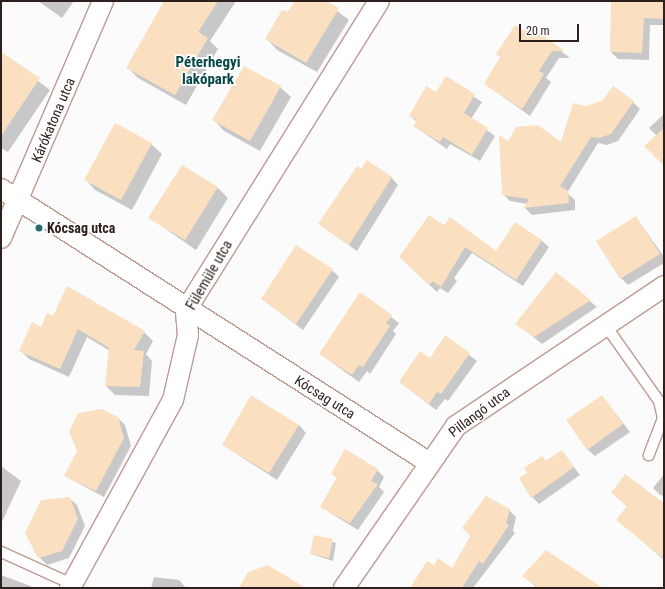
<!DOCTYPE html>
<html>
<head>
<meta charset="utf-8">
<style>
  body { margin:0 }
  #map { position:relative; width:665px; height:589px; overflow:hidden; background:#fbfbfb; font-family:"Roboto Condensed",sans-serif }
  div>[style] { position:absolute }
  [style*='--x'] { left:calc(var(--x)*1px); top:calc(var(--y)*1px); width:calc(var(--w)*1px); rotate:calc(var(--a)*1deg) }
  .shadow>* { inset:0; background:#0003 }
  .building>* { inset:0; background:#fae0c1 }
  .roads { filter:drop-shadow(1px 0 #bc9b90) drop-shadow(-1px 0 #bc9b90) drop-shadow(0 1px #bc9b90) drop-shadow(0 -1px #bc9b90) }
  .lane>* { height:10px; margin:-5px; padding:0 5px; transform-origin:5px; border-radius:5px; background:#fff }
  .street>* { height:20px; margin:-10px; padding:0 10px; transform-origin:10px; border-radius:10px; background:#fff }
  .dots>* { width:11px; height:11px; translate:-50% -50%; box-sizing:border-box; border:2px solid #fff; border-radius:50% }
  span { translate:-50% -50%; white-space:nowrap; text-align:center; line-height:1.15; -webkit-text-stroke:3.5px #fff; paint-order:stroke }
  .street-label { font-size:14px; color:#2e211d }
  .poi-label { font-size:14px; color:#2e211d; font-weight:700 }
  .left { translate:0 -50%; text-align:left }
  .neighbourhood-label { font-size:15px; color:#054745; font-weight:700 }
  .frame { position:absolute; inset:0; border:2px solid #2e211d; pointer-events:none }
  .scale { position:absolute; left:519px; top:24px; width:60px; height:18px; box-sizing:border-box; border:2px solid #2e211d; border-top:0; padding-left:5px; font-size:12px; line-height:14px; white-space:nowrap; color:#2e211d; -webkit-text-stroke:3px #fff; paint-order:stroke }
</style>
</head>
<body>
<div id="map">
  <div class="shadow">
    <div style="clip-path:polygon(38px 1px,74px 1px,62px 18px)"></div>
    <div style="clip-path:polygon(187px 1px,236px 1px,210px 41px,218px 49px,186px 105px,138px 78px,128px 68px)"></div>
    <div style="clip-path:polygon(296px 1px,324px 1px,349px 20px,317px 72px,277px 50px,267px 39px)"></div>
    <div style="clip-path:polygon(612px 1px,664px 1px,664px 25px,650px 25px,649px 60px,618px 59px,611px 52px)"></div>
    <div style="clip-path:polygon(529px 27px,570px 58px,559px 58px,546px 78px,551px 82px,530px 116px,485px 84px)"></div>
    <div style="clip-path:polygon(5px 56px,50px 90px,8px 152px,1px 148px,1px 62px)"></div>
    <div style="clip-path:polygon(446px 78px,482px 102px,471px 119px,495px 136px,480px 161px,450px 144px,447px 149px,414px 126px,417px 122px,410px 116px,436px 93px)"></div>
    <div style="clip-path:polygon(280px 87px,291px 97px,260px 151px,224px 131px,214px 120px)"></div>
    <div style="clip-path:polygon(633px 102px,640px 109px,618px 141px,607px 145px,598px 143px,567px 193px,575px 200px,575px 210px,532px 215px,525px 208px,527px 204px,510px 201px,503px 194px,508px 142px,562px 143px,585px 107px)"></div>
    <div style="clip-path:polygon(664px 114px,664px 164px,657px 136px,649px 128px)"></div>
    <div style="clip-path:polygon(151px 144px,162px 154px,132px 210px,95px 190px,85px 179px)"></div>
    <div style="clip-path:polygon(362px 170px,391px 177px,398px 185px,357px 251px,319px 224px)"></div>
    <div style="clip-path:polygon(217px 187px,228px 198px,196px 250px,150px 218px)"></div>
    <div style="clip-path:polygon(636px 217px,664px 257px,664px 263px,628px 285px,621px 278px)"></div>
    <div style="clip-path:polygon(444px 226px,496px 252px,541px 240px,549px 247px,523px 286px,472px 253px,454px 278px,457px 281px,448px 293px,440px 288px,437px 292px,407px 264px)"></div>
    <div style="clip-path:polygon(332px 270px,339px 277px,303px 330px,262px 299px)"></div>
    <div style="clip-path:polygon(556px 273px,597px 307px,542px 344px,517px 324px)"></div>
    <div style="clip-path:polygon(360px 294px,399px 323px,393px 331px,396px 334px,370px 374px,367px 371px,359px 382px,320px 354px)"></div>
    <div style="clip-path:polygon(54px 317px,144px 332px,153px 341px,146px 354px,152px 361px,149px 396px,115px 395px,106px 386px,110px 351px,87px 337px,69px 377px,29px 359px,20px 350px)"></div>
    <div style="clip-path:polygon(446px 337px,477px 361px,448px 401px,445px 399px,436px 410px,400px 382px,430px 359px)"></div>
    <div style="clip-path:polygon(602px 396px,630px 432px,595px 456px,587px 449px)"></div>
    <div style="clip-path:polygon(117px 417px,125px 425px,131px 446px,104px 497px,65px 476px)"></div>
    <div style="clip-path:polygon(299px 425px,306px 433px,277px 480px,223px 445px)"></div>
    <div style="clip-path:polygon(562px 451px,580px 475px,539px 504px,532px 497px,528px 473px,542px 457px,546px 461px)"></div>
    <div style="clip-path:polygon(1px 466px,21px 481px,1px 524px)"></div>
    <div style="clip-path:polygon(377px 470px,384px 477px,379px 487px,384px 492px,358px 530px,321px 507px,337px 478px,333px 474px)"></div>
    <div style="clip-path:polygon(664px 474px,664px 496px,660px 495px,653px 488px)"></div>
    <div style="clip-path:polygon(612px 493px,664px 504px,664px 560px,618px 520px,628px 507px)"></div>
    <div style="clip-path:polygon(69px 498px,77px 505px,85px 526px,69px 558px,47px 565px,39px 557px)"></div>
    <div style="clip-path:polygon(509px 510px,516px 517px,513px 531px,515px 533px,473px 588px,411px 588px,434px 567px,452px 570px,471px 536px,463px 528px)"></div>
    <div style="clip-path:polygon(315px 536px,336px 543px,333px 561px,311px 554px)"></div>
    <div style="clip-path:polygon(1px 575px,33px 587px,34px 588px,1px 588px)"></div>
    <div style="clip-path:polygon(524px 576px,598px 588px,537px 588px)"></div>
    <div style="clip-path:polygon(154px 577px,179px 580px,186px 588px,151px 588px)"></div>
  </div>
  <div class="building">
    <div style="clip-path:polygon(164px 1px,218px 1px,198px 32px,208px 38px,175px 95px,126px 68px)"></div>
    <div style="clip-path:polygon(295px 1px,326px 1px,339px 8px,306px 63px,265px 39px,282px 10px,288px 12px)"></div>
    <div style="clip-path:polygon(611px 1px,664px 1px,664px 19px,644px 18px,642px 53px,610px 52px)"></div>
    <div style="clip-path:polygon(515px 25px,525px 31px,529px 26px,565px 51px,552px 51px,539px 71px,544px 74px,522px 109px,484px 84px,500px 57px,496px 54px)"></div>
    <div style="clip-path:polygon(1px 52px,40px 78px,1px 136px)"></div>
    <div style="clip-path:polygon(244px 66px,281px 86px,250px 141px,212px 120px)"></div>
    <div style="clip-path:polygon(446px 76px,475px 94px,464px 113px,488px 128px,472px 155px,443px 137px,440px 142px,413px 126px,417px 120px,409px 116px,426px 86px,436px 92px)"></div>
    <div style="clip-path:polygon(613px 86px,634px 101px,611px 134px,599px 138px,591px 137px,560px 186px,568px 191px,569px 203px,524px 208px,529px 199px,502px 195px,499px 135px,508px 141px,516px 127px,538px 125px,561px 142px,573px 103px,585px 106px,602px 101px)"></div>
    <div style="clip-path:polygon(115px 123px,152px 143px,121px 200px,84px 180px)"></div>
    <div style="clip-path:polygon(664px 128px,664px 166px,644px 146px)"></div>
    <div style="clip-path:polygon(367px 160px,392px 177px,349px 245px,318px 224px,357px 166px,361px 169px)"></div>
    <div style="clip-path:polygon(182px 165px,218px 187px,185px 240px,148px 218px)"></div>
    <div style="clip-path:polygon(429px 215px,444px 225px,450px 217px,496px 251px,515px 222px,542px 240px,516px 280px,465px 247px,441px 287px,433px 281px,429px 285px,399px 257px)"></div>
    <div style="clip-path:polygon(636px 216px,660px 254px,620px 279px,596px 241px)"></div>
    <div style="clip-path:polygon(296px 245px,333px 269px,296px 324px,261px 299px)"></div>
    <div style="clip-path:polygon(556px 272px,591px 300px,534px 337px,515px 324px)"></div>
    <div style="clip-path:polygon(67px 286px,145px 331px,134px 350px,144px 351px,140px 387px,105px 386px,109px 348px,78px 329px,60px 369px,19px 351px,32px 322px,41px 327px,47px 313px,53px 316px)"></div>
    <div style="clip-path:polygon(360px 292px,392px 315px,386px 323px,390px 326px,363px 367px,359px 365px,352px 375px,319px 354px)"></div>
    <div style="clip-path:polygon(445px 335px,470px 353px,441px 394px,437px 392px,429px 404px,399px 382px,420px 351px,430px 358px)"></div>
    <div style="clip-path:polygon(251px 395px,299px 425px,269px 473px,222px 445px)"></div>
    <div style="clip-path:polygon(602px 395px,623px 424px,587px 450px,566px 420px)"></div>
    <div style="clip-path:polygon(102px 409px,118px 417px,124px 438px,96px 491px,64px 476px,77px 451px,69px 432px,78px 413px)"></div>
    <div style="clip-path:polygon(345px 449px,378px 469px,371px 481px,378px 484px,350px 523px,320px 507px,337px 477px,331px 474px)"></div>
    <div style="clip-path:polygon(562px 450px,574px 467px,531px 498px,519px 478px,527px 473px,524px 468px,542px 456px,546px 461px)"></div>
    <div style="clip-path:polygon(625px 474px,664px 503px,664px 559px,616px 520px,627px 506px,611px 493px)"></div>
    <div style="clip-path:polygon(486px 496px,510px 509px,506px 523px,509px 525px,483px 564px,479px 561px,462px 588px,410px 588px,427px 561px,434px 565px,438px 558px,452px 568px,471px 535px,462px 528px)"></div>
    <div style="clip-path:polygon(70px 497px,78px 519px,62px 551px,38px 558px,25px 533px,41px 500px)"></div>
    <div style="clip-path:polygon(314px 535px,333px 539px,329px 558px,310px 554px)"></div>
    <div style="clip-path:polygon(546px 550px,603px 588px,539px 588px,522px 576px)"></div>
    <div style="clip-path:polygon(268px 565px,306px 588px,239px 588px,248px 572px)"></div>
  </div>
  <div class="roads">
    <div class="lane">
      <div style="--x:606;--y:326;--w:92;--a:54.8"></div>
      <div style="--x:659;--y:401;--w:17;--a:77"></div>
      <div style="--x:663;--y:418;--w:40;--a:111"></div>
      <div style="--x:1;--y:552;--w:78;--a:24.3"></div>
    </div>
    <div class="street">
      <div style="--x:1;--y:189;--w:507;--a:32.59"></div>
      <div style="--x:1;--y:238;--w:258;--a:-66.7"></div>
      <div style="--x:70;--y:588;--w:214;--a:-61.3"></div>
      <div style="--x:173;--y:400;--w:67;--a:-77"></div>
      <div style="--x:188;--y:335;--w:25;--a:-95"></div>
      <div style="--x:186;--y:310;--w:364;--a:-58"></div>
      <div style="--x:344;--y:588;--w:197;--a:-55.3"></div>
      <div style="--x:456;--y:426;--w:251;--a:-33.9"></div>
    </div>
  </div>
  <div class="dots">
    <div style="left:39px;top:228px;background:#246f6c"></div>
  </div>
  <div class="street-label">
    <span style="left:53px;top:120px;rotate:-67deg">Kárókatona utca</span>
    <span style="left:209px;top:275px;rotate:-60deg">Fülemüle utca</span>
    <span style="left:325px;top:397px;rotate:32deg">Kócsag utca</span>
    <span style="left:479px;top:412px;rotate:-37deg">Pillangó utca</span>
  </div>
  <div class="poi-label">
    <span class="left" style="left:47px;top:228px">Kócsag utca</span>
  </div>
  <div class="neighbourhood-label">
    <span style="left:208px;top:71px">Péterhegyi<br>lakópark</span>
  </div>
  <div class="frame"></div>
  <div class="scale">20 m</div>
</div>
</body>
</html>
